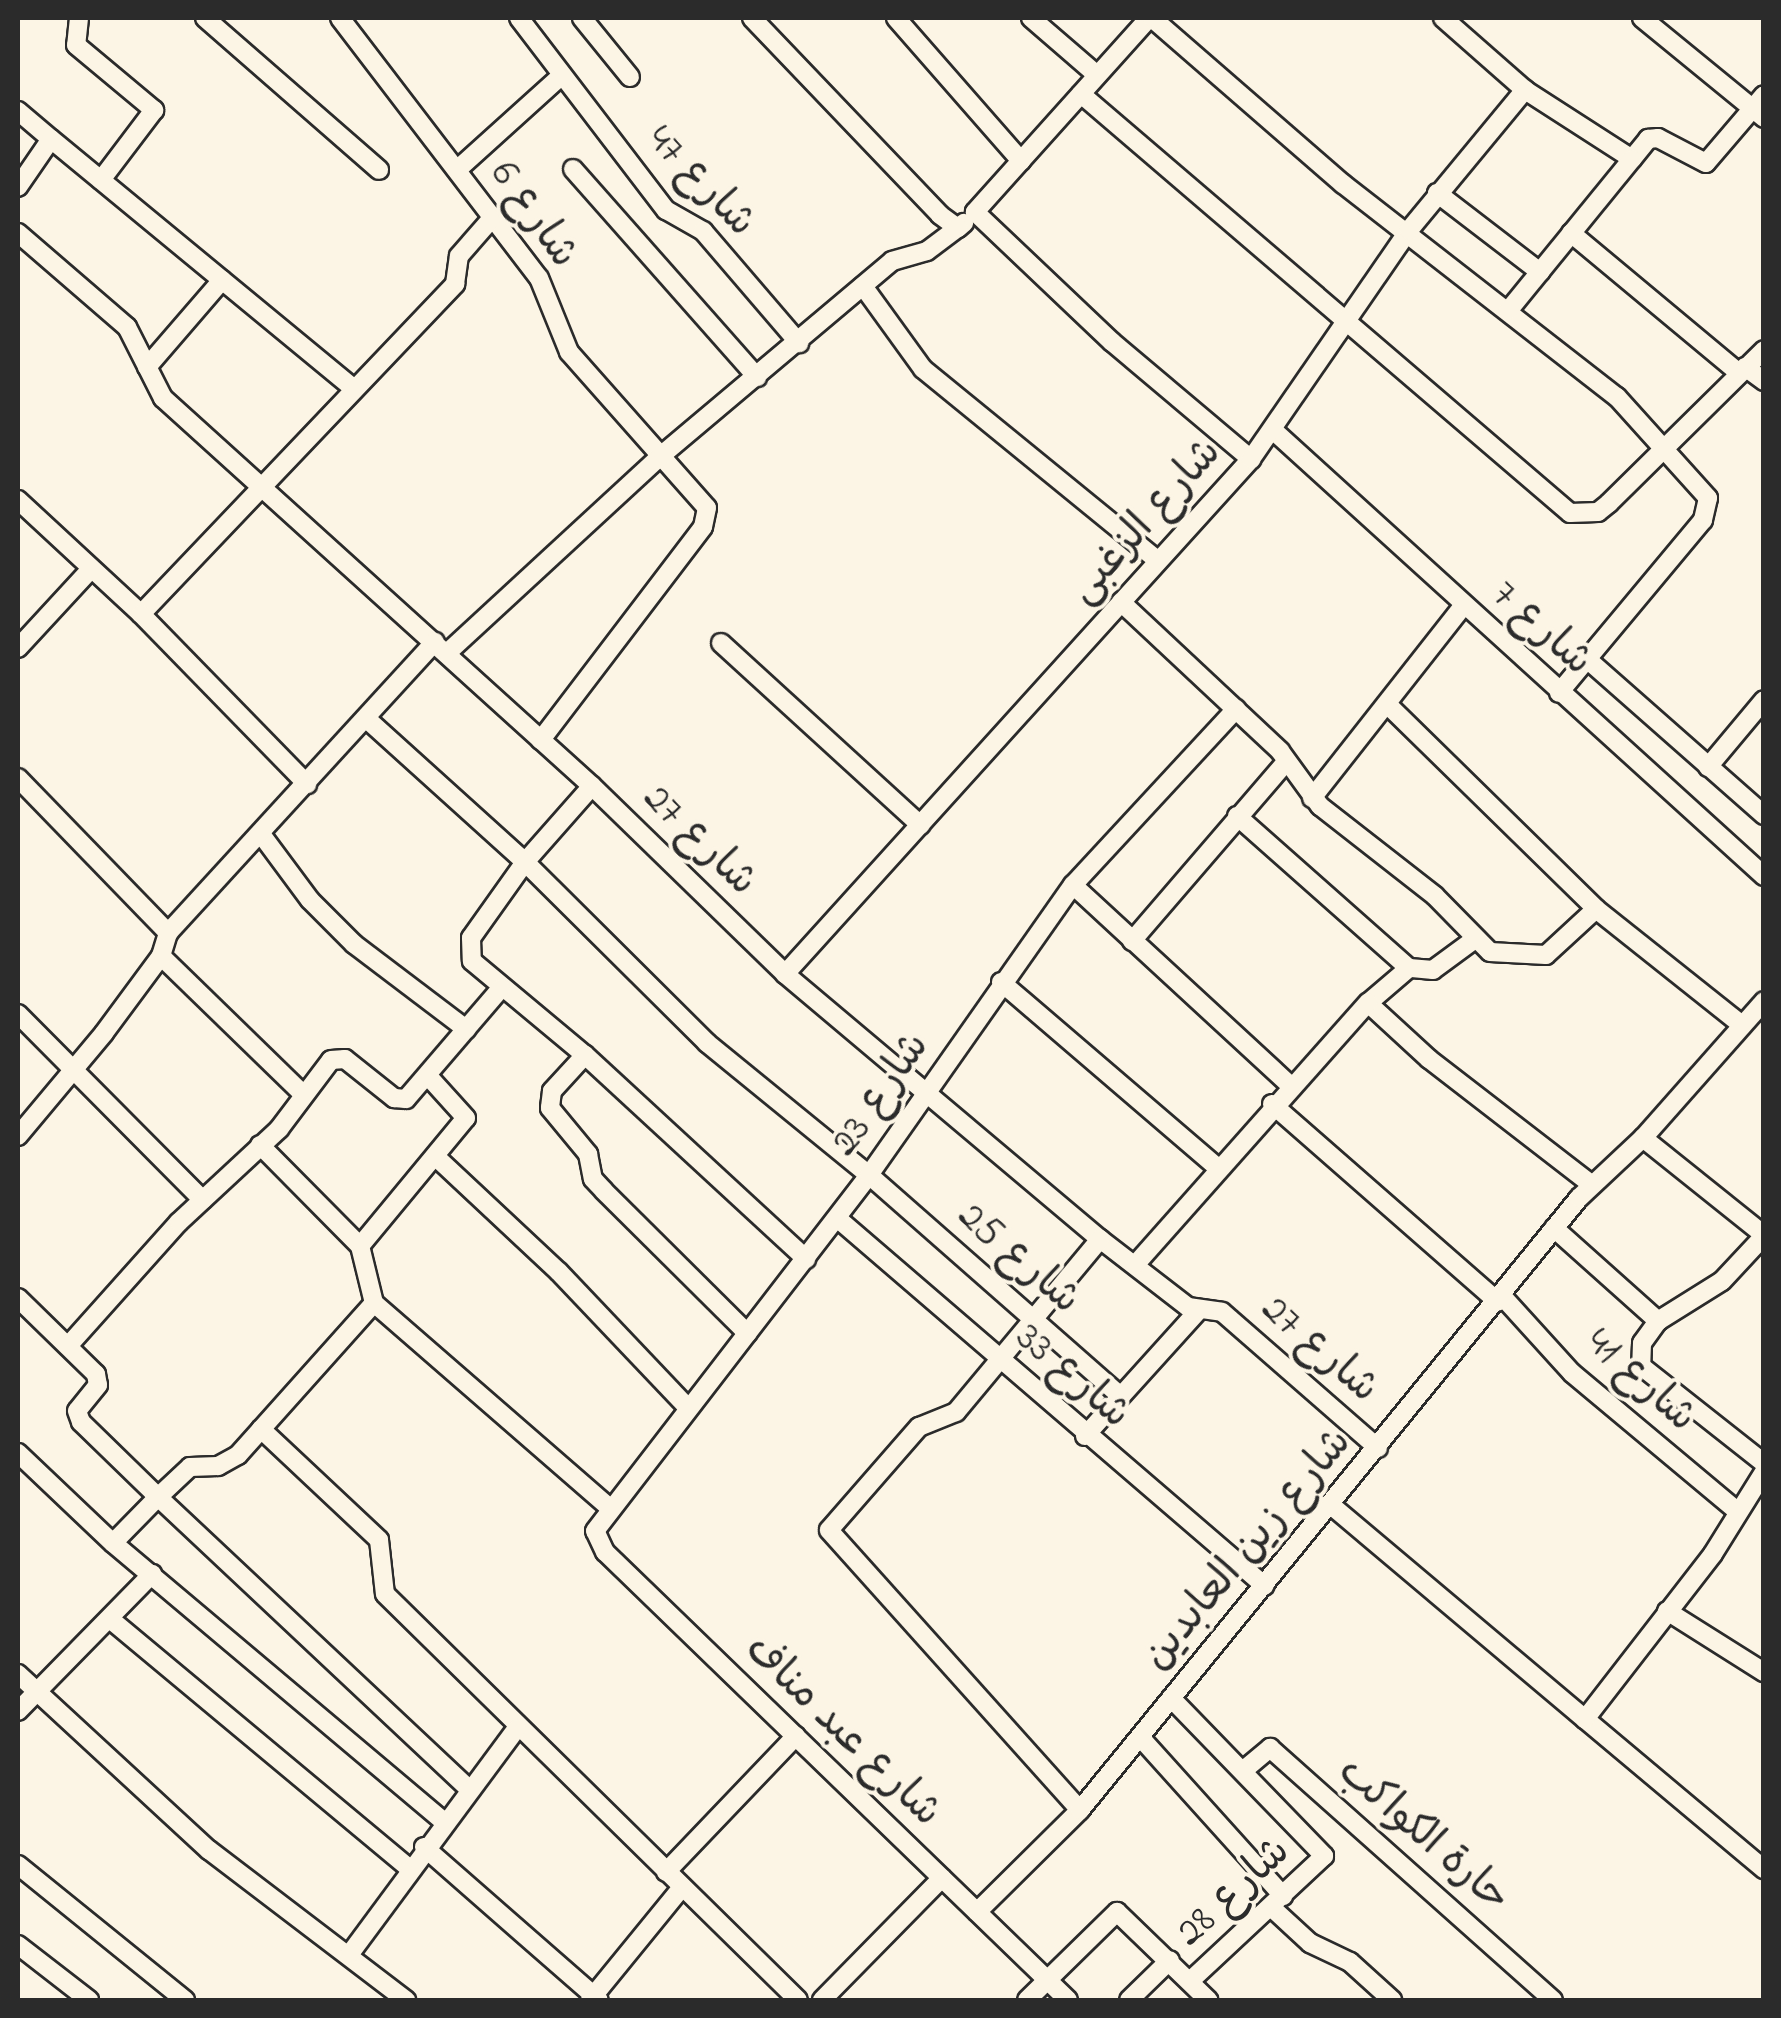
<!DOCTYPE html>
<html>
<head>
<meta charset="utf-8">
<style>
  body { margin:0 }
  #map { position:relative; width:1781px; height:2018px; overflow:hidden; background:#fcf5e5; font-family:"Indie Flower","Playpen Sans Arabic",sans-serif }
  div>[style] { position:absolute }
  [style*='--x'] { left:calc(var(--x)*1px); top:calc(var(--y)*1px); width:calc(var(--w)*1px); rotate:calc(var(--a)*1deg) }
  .roads { filter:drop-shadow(2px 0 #2b2b2b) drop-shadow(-2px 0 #2b2b2b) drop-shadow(0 2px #2b2b2b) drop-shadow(0 -2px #2b2b2b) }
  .minor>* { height:18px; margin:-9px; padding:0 9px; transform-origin:9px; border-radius:9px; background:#fcf5e5 }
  span { translate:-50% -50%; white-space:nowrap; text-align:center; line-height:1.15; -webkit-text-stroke:8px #fcf5e5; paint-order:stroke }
  .street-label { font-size:42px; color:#2b2b2b }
  .frame { position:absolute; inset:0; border:20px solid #2b2b2b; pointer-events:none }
</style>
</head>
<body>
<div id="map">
  <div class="roads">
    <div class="minor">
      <div style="--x:79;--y:18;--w:27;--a:96"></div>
      <div style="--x:76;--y:45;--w:102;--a:39.8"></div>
      <div style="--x:154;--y:110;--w:88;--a:127.1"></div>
      <div style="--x:205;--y:18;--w:231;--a:41.1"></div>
      <div style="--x:340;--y:18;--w:327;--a:52.6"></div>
      <div style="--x:539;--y:278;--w:80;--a:67.9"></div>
      <div style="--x:569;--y:352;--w:208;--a:48.5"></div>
      <div style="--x:707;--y:508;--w:19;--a:102"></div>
      <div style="--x:703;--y:527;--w:268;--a:127.3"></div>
      <div style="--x:519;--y:18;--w:242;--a:52.6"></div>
      <div style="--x:666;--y:210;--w:43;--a:29.6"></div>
      <div style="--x:703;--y:231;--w:148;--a:49.4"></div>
      <div style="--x:582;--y:18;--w:76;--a:50.9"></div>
      <div style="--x:752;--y:18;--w:272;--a:46.3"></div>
      <div style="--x:940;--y:215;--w:22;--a:36"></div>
      <div style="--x:958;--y:228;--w:8;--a:-40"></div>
      <div style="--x:896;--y:18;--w:190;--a:48.8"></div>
      <div style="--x:1031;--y:18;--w:87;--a:40.8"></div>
      <div style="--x:1149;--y:18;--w:261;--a:131.9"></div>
      <div style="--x:975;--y:212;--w:189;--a:43.5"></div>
      <div style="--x:1112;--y:342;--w:182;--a:40.1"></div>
      <div style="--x:1152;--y:18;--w:253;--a:41"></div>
      <div style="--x:1343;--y:184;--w:347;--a:37.9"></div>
      <div style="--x:1617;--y:397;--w:136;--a:48"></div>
      <div style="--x:1708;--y:498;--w:23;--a:103"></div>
      <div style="--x:1703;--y:520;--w:225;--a:129.8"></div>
      <div style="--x:1443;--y:18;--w:109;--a:41.3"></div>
      <div style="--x:1525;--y:90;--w:127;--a:32.8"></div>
      <div style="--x:1632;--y:159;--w:26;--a:-51"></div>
      <div style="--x:1648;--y:139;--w:10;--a:-6"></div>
      <div style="--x:1658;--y:138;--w:54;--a:27.5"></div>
      <div style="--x:1706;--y:163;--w:89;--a:-49.5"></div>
      <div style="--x:1642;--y:18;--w:158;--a:39.3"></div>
      <div style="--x:1081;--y:94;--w:644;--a:40.59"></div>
      <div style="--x:1570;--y:513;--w:28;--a:-2"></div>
      <div style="--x:1598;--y:512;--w:14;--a:-39"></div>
      <div style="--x:1609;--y:503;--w:218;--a:-44.6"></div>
      <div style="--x:18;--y:111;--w:43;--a:40.3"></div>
      <div style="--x:458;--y:169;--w:139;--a:-42.1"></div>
      <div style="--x:573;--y:169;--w:278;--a:48.5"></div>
      <div style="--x:18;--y:187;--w:58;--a:-55.5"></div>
      <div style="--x:51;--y:139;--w:393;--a:39.5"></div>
      <div style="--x:1437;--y:193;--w:130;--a:37.5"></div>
      <div style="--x:18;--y:233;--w:144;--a:40.8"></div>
      <div style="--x:127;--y:327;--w:80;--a:63.1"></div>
      <div style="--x:163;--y:398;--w:578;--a:42.13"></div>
      <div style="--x:592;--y:786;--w:269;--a:44.2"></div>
      <div style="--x:785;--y:974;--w:412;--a:40.1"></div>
      <div style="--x:1100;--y:1239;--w:111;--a:37.7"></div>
      <div style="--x:1188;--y:1307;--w:34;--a:8"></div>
      <div style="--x:1222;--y:1312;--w:207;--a:41.1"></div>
      <div style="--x:1571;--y:233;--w:219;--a:39.8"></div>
      <div style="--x:863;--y:286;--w:102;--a:54.1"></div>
      <div style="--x:923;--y:369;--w:303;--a:39.2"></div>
      <div style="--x:1508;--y:311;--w:196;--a:-50.8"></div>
      <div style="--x:147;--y:367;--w:115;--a:-49.2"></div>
      <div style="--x:1745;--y:367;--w:24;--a:36"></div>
      <div style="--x:1274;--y:431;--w:662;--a:42.24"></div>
      <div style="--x:18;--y:500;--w:168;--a:42.8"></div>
      <div style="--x:141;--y:614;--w:456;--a:-46.4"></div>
      <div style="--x:455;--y:284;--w:28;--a:-82"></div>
      <div style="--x:459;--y:256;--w:52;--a:-48.9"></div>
      <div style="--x:1121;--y:602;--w:218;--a:43.1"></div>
      <div style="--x:1280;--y:751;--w:68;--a:54"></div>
      <div style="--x:1320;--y:806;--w:146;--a:38"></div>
      <div style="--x:1435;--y:896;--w:78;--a:45.5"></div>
      <div style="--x:1490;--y:952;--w:56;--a:3.1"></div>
      <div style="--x:1546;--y:955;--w:68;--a:-42.6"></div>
      <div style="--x:141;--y:614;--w:238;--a:45.7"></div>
      <div style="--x:721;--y:643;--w:270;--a:42.4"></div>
      <div style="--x:18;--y:648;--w:108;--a:-47.3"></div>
      <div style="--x:447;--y:653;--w:294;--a:-42.7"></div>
      <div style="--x:663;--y:454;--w:299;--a:-40.1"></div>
      <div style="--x:892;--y:261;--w:36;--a:-16"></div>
      <div style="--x:927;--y:251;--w:39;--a:-37"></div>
      <div style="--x:1587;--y:659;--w:236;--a:41.4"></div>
      <div style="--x:1389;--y:706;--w:290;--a:44.4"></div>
      <div style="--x:1596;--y:909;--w:186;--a:38.5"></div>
      <div style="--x:369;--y:721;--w:210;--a:42.1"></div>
      <div style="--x:525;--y:862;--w:93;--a:125.4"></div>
      <div style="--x:471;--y:938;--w:23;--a:88"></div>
      <div style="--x:472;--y:961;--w:147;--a:39.8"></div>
      <div style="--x:585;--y:1055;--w:301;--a:42.7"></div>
      <div style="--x:1708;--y:767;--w:87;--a:-50.1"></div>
      <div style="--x:18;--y:778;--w:216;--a:45.9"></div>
      <div style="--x:592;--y:786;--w:101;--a:131.4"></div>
      <div style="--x:525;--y:862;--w:257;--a:44.8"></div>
      <div style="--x:707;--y:1043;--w:209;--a:39.2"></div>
      <div style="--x:869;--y:1175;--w:333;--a:41.3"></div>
      <div style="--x:1312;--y:798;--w:244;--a:-51.8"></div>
      <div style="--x:1237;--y:816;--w:230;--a:41.5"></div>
      <div style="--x:261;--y:834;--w:82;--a:53.4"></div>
      <div style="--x:310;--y:900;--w:62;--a:45"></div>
      <div style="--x:354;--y:944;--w:141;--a:37.2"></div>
      <div style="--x:1073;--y:885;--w:295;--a:42.7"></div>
      <div style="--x:1475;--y:939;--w:52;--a:143.6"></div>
      <div style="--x:1433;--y:970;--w:24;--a:-175"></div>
      <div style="--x:1409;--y:968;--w:54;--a:139.5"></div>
      <div style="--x:1368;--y:1003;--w:83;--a:42.6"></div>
      <div style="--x:1429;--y:1059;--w:206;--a:37.7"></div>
      <div style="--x:1132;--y:941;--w:236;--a:-49.3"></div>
      <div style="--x:161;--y:956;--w:197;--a:44.2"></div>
      <div style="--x:785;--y:974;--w:695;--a:-47.86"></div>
      <div style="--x:1251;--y:459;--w:278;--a:-55.4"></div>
      <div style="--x:1409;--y:230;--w:182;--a:-50.4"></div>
      <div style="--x:1001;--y:982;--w:286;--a:40.6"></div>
      <div style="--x:18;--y:1014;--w:262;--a:45.2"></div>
      <div style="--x:585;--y:1055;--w:49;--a:132.5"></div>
      <div style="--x:552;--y:1091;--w:17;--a:97"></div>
      <div style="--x:550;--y:1108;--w:60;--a:50.4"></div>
      <div style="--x:588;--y:1154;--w:25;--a:79"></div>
      <div style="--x:593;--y:1179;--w:16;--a:47"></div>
      <div style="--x:604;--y:1191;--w:202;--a:44.8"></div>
      <div style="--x:1272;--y:1104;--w:300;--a:41.2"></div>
      <div style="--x:18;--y:1136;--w:134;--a:-50.1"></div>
      <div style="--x:104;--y:1033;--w:96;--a:-53.5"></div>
      <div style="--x:161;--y:956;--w:24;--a:-73"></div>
      <div style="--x:168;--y:933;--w:395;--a:-47.5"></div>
      <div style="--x:1643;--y:1138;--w:155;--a:38.7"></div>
      <div style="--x:260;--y:1145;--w:142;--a:45.3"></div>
      <div style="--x:360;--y:1246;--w:59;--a:76.2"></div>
      <div style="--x:374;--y:1303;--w:311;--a:41"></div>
      <div style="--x:436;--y:1157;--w:168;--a:43.1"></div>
      <div style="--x:559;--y:1272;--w:187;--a:46.5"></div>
      <div style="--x:837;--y:1218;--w:564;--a:40.69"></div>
      <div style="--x:1554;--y:1228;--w:140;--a:41.8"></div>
      <div style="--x:1658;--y:1321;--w:27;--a:126"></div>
      <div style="--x:1642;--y:1343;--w:23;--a:92"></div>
      <div style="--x:1641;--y:1366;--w:157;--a:38.3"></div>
      <div style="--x:360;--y:1246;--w:166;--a:-50.4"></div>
      <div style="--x:466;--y:1118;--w:57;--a:-132.1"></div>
      <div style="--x:1135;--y:1265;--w:351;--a:-48.4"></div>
      <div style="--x:1503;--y:1297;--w:103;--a:47.8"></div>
      <div style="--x:1572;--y:1373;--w:215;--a:39.9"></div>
      <div style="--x:18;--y:1298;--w:109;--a:44.3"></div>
      <div style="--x:96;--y:1374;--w:11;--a:80"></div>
      <div style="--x:98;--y:1385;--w:33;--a:129"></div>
      <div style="--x:77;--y:1411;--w:12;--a:70"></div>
      <div style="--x:81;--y:1422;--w:107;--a:44.2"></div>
      <div style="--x:158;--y:1497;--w:64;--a:134.4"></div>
      <div style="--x:374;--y:1303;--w:204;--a:131.8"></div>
      <div style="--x:238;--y:1455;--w:23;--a:151"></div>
      <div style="--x:218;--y:1466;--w:28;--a:178"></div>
      <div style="--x:190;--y:1467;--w:44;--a:136.8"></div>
      <div style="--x:158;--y:1497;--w:427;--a:43.2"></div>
      <div style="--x:1658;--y:1321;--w:75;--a:-32"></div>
      <div style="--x:1722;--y:1281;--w:62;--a:-47"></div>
      <div style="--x:68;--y:1346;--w:166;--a:-48.2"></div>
      <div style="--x:179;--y:1222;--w:137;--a:-42.9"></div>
      <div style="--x:279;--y:1129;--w:86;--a:-53"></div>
      <div style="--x:331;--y:1060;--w:14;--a:-4"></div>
      <div style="--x:345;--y:1059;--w:63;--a:38.5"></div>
      <div style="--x:394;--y:1098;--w:12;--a:5"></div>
      <div style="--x:406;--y:1099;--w:146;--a:-49.4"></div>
      <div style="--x:261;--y:1429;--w:162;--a:43.2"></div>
      <div style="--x:379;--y:1540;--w:54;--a:83.7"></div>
      <div style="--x:385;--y:1594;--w:579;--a:44.51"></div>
      <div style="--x:1085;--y:1436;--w:170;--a:-47.9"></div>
      <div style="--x:18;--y:1453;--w:131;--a:43.5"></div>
      <div style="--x:113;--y:1543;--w:431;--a:40.1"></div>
      <div style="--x:1764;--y:1472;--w:97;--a:121.9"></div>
      <div style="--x:1713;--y:1554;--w:209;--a:127.8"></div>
      <div style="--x:1585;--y:1719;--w:234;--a:40"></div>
      <div style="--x:1332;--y:1506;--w:331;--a:40.1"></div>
      <div style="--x:1667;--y:1611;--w:115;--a:32.2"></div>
      <div style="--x:110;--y:1619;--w:388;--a:39.8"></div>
      <div style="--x:18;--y:1674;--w:260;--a:42.7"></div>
      <div style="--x:209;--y:1850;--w:248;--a:37.3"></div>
      <div style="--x:1171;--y:1698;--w:220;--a:45.9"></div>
      <div style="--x:1324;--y:1856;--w:183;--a:137"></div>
      <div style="--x:18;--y:1711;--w:192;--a:-45.6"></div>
      <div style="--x:1140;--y:1737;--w:214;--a:48"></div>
      <div style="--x:1245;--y:1769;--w:33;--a:-40"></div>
      <div style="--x:1270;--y:1748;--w:379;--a:41.7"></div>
      <div style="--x:1080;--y:1810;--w:376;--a:-131.9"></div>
      <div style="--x:829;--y:1530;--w:137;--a:-48.9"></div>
      <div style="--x:919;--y:1427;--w:40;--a:-22"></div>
      <div style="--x:956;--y:1412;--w:225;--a:-50.2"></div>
      <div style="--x:424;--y:1847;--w:232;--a:41.2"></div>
      <div style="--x:18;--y:1865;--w:215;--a:39"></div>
      <div style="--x:666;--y:1872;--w:188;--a:-46.3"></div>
      <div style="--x:1271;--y:1907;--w:53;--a:42.7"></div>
      <div style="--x:1310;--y:1943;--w:44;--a:25.4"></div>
      <div style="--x:1350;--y:1962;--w:57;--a:42.1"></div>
      <div style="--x:977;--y:1912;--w:145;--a:-44.7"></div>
      <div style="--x:1080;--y:1810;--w:790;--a:-50.81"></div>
      <div style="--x:1579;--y:1198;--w:88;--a:-43.2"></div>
      <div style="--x:1643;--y:1138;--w:183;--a:-48.5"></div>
      <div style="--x:18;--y:1945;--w:90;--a:37.8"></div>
      <div style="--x:349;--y:1955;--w:282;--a:-53.5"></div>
      <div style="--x:590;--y:2000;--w:146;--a:-50.8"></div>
      <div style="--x:822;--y:2000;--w:171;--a:-45.5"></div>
      <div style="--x:1027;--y:2000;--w:126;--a:-44.4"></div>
      <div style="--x:1117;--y:1912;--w:127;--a:44"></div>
      <div style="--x:1068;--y:2000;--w:644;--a:-135.94"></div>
      <div style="--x:605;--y:1552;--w:23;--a:-115"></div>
      <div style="--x:595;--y:1531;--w:449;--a:-52.4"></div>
      <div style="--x:869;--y:1175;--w:355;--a:-54.9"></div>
      <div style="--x:1073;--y:885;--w:240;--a:-47.2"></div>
      <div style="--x:1129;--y:2000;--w:57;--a:-44.3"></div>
    </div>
  </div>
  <div class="street-label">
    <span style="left:700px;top:182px;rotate:46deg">شارع 47</span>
    <span style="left:533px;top:215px;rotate:55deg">شارع 6</span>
    <span style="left:1146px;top:522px;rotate:-48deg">شارع الزغبى</span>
    <span style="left:1541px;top:629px;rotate:42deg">شارع 7</span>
    <span style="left:699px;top:841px;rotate:44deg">شارع 27</span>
    <span style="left:881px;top:1095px;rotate:-55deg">شارع 23</span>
    <span style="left:1018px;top:1259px;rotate:41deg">شارع 25</span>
    <span style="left:1319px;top:1350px;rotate:41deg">شارع 27</span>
    <span style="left:1072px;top:1377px;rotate:41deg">شارع 33</span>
    <span style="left:1640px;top:1381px;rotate:42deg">شارع 41</span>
    <span style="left:1248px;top:1550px;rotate:-50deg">شارع زين العابدين</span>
    <span style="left:842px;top:1732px;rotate:44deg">شارع عبد مناف</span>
    <span style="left:1423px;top:1836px;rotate:41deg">حارة الكواكب</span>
    <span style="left:1234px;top:1893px;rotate:-43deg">شارع 28</span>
  </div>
  <div class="frame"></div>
</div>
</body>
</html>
